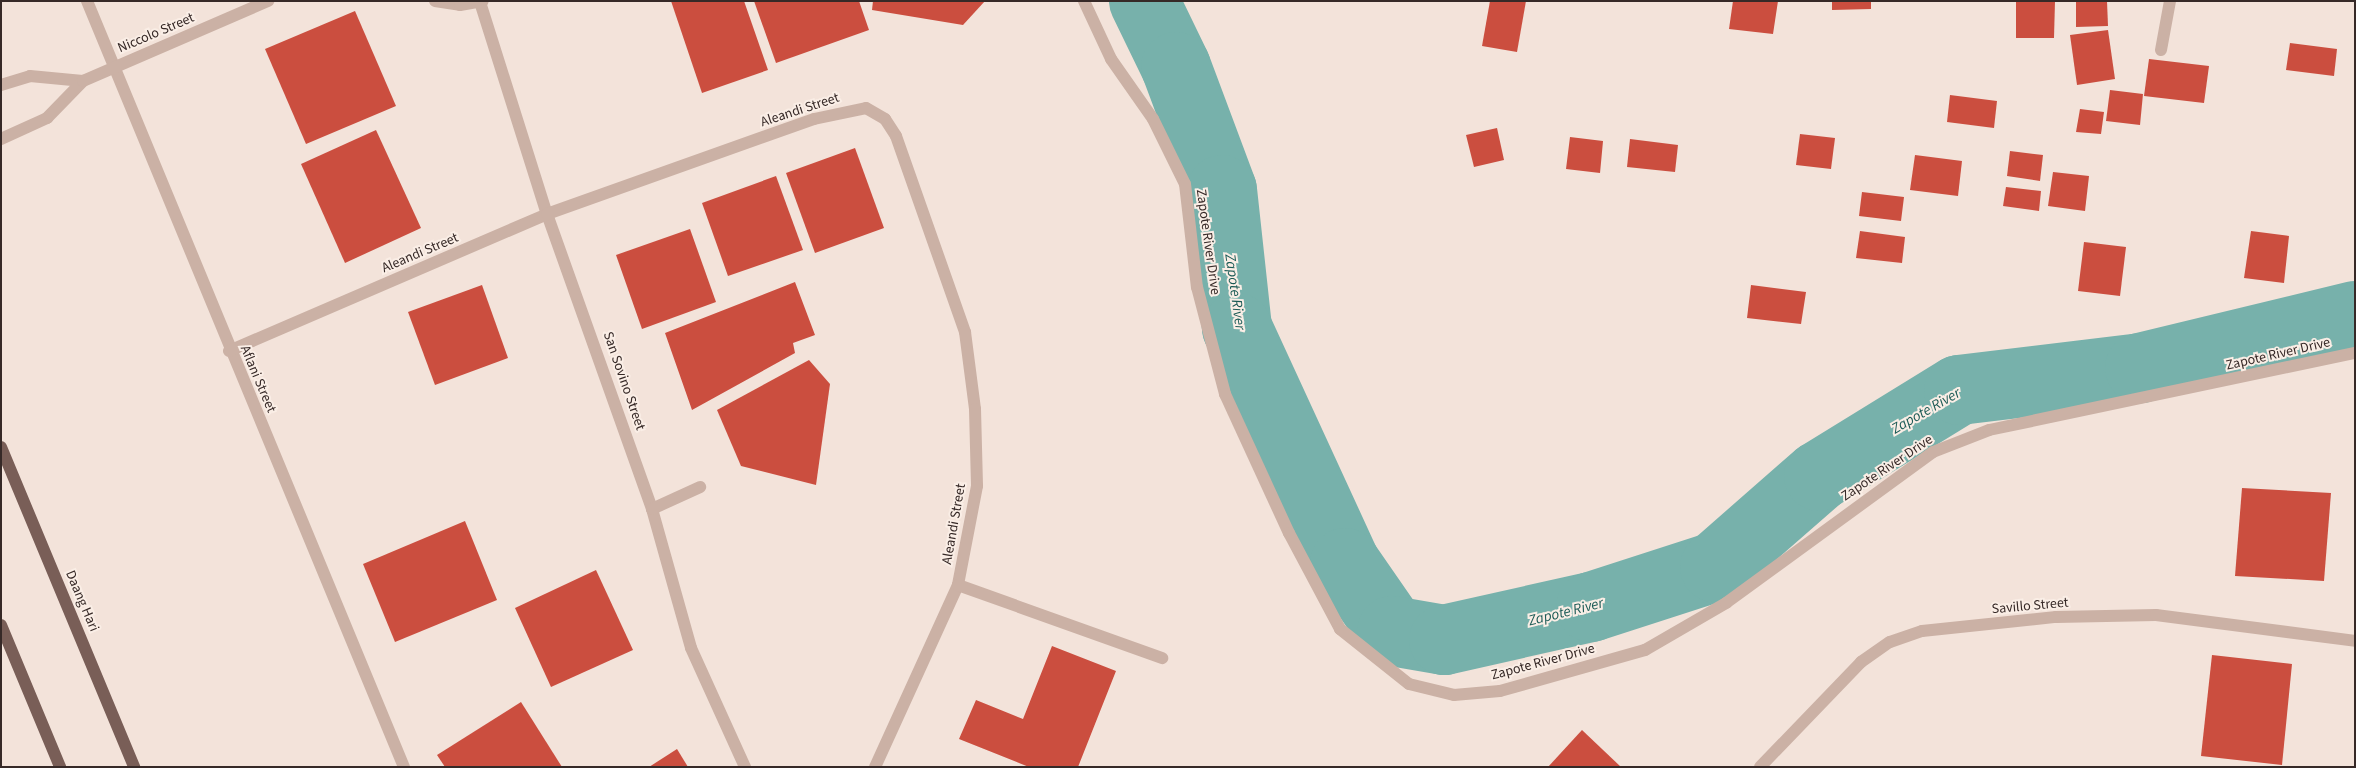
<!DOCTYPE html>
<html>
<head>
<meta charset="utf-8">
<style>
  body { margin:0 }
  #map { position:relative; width:2356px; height:768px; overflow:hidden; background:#f3e3da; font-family:"Source Sans 3",sans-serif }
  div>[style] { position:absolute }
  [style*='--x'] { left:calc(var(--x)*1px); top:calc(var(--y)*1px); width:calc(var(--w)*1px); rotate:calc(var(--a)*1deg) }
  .river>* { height:70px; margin:-35px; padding:0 35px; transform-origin:35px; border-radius:35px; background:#77b1ab }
  .building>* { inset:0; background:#cb4e3f }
  .minor>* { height:12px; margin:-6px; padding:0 6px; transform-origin:6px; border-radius:6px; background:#cbb1a5 }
  .tertiary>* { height:12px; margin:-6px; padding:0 6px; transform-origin:6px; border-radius:6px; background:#cbb1a5 }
  .primary>* { height:12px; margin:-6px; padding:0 6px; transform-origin:6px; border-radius:6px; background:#795e57 }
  span { translate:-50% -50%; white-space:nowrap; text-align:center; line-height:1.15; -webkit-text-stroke:4px #faeee6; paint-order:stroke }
  .street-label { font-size:14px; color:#362927 }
  .water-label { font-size:15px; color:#1b5a55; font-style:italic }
  .frame { position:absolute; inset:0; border:2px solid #362927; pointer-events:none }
</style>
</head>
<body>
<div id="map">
  <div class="river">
    <div style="--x:1144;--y:1;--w:73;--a:64.1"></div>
    <div style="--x:1176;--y:67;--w:131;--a:69.5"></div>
    <div style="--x:1222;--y:190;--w:139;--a:83.8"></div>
    <div style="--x:1237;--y:328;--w:259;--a:65.3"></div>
    <div style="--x:1345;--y:563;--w:83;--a:55.3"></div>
    <div style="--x:1392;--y:631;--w:53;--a:9.8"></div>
    <div style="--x:1444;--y:640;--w:151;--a:-12.7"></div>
    <div style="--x:1591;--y:607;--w:130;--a:-17.9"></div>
    <div style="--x:1715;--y:567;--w:138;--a:-41.2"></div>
    <div style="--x:1819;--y:476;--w:164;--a:-31.6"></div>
    <div style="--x:1959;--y:390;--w:182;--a:-6.9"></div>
    <div style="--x:2140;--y:368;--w:221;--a:-13.6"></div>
  </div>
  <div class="building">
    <div style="clip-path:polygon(671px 1px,744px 1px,768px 70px,702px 93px)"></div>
    <div style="clip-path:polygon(754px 1px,859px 1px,869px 30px,776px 63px)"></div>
    <div style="clip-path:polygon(873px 1px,985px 1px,963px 25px,872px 10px)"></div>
    <div style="clip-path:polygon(1490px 1px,1526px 1px,1517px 52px,1482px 46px)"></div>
    <div style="clip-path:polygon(1733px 1px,1778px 1px,1773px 34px,1729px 29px)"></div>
    <div style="clip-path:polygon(1832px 1px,1871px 1px,1871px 9px,1832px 10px)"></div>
    <div style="clip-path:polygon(2016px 1px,2055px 1px,2054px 38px,2016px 38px)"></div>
    <div style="clip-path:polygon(2076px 1px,2107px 1px,2108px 26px,2076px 27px)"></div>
    <div style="clip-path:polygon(355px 11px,396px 106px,306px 144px,265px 49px)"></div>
    <div style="clip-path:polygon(2108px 30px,2115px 79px,2077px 85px,2070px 35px)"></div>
    <div style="clip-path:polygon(2290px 43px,2337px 49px,2334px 76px,2286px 70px)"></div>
    <div style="clip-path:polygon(2149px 59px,2209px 66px,2204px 103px,2144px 96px)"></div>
    <div style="clip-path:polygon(2110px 90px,2143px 94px,2140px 125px,2106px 121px)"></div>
    <div style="clip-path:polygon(1950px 95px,1997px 101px,1994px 128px,1947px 122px)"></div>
    <div style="clip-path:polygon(2080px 109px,2104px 112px,2101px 134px,2076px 132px)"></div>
    <div style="clip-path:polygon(1497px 128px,1504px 160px,1474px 167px,1466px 135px)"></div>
    <div style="clip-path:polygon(376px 130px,421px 228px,345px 263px,301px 164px)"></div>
    <div style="clip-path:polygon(1800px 134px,1835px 138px,1831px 169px,1796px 165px)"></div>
    <div style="clip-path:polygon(1570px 137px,1603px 141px,1600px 173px,1566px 169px)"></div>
    <div style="clip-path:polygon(1630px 139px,1678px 145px,1675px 172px,1627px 167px)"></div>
    <div style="clip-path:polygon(855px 148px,884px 228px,815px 253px,786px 173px)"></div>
    <div style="clip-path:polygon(2010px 151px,2043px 155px,2040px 181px,2007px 176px)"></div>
    <div style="clip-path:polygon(1915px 155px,1962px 161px,1958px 196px,1910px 190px)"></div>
    <div style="clip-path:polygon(2053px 172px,2089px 176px,2085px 211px,2048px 206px)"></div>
    <div style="clip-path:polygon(776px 176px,803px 250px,728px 276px,702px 203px)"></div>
    <div style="clip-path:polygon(2006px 187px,2041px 191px,2039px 211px,2003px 206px)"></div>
    <div style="clip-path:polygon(1862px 192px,1904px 197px,1901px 221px,1859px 216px)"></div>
    <div style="clip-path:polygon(690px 229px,716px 302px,642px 329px,616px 255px)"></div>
    <div style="clip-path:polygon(1860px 231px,1905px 237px,1902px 263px,1856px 258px)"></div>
    <div style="clip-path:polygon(2251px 231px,2289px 236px,2284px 283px,2244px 278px)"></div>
    <div style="clip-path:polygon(2084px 242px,2126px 247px,2120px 296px,2078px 291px)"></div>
    <div style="clip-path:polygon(795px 282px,815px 335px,793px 343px,795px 353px,692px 410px,665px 333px)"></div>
    <div style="clip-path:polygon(482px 285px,508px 358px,435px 385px,408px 312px)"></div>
    <div style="clip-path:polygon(1751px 285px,1806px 292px,1801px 324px,1747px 318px)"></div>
    <div style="clip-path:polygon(809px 360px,830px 384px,816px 485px,741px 466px,717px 410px)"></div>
    <div style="clip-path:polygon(2242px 488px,2331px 493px,2324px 581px,2235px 576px)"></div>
    <div style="clip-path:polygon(465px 521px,497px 600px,395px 642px,363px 564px)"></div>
    <div style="clip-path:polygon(596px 570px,633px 650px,551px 687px,515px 608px)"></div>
    <div style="clip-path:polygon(1052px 646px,1116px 671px,1078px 767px,1029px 767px,959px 739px,976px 700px,1023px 719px)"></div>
    <div style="clip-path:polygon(2212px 655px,2292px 664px,2282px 765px,2201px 756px)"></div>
    <div style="clip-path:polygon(521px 702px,562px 767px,445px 767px,437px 755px)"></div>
    <div style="clip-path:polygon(1582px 730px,1621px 767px,1548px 767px)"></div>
    <div style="clip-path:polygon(677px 749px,688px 767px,649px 767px)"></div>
  </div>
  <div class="minor">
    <div style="--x:87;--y:1;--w:829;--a:67.52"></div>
    <div style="--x:435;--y:1;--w:25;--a:9"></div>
    <div style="--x:460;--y:5;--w:23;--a:-10"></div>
    <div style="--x:480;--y:2;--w:222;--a:72.5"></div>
    <div style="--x:547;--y:214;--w:313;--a:70.4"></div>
    <div style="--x:652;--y:509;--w:144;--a:74.3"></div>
    <div style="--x:691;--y:648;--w:131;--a:65.6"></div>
    <div style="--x:2161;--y:50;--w:50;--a:-79.6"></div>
    <div style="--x:1;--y:85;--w:30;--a:-17"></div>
    <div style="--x:30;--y:76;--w:53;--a:5.4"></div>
    <div style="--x:1;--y:139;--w:51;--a:-24.5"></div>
    <div style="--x:47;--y:118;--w:52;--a:-45.8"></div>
    <div style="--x:83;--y:81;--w:202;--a:-23.4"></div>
    <div style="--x:229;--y:351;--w:346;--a:-23.3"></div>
    <div style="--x:547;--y:214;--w:283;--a:-19.6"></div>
    <div style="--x:814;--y:119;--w:53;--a:-11.9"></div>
    <div style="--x:866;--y:108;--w:22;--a:30"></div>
    <div style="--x:885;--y:119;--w:20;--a:57"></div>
    <div style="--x:896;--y:136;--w:208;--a:70.6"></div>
    <div style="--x:965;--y:332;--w:78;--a:82.6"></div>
    <div style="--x:975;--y:409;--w:77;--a:88.5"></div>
    <div style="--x:977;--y:486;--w:101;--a:100.9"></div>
    <div style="--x:958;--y:585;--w:200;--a:114.5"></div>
    <div style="--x:652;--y:509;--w:53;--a:-24.6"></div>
    <div style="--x:958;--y:585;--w:217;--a:19.7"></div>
    <div style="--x:1760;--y:767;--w:146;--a:-46.1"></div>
    <div style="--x:1861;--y:662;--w:35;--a:-35"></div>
    <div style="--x:1890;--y:642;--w:34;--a:-19"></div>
    <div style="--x:1922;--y:631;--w:135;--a:-6"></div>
    <div style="--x:2056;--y:617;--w:100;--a:-1.1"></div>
    <div style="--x:2156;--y:615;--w:201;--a:7.4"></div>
  </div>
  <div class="tertiary">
    <div style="--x:1084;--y:1;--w:64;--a:65"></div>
    <div style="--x:1111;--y:59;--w:73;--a:55"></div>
    <div style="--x:1153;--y:119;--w:72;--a:63.8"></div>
    <div style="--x:1185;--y:184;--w:104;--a:83.4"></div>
    <div style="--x:1197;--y:287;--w:111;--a:75.3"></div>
    <div style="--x:1225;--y:394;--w:153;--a:65.3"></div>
    <div style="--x:1289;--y:533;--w:109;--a:62"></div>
    <div style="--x:1340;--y:629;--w:88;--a:38.6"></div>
    <div style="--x:1409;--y:684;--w:46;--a:13.7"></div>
    <div style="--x:1454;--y:695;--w:46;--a:-5"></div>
    <div style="--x:1500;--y:691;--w:151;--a:-15.8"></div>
    <div style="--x:1645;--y:650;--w:94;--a:-30.1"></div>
    <div style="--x:1726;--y:603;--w:256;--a:-36.1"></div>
    <div style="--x:1933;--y:452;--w:60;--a:-21.4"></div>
    <div style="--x:1989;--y:430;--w:374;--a:-11.9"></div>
  </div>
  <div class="primary">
    <div style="--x:1;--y:447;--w:347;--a:67.4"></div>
    <div style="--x:1;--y:625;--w:154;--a:67.4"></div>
  </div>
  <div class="street-label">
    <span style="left:156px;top:33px;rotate:-23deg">Niccolo Street</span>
    <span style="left:800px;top:110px;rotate:-18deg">Aleandi Street</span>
    <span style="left:1208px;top:242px;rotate:82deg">Zapote River Drive</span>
    <span style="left:420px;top:253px;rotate:-23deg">Aleandi Street</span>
    <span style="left:2278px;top:354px;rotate:-13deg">Zapote River Drive</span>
    <span style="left:258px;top:379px;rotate:67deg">Aflani Street</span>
    <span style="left:624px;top:381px;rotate:71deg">San Sovino Street</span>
    <span style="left:1887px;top:468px;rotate:-34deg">Zapote River Drive</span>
    <span style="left:954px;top:524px;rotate:-80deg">Aleandi Street</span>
    <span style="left:82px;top:601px;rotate:67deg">Daang Hari</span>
    <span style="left:2030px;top:606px;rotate:-5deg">Savillo Street</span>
    <span style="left:1543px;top:662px;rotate:-15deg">Zapote River Drive</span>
  </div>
  <div class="water-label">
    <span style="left:1235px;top:292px;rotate:82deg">Zapote River</span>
    <span style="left:1926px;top:411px;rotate:-30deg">Zapote River</span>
    <span style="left:1566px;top:612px;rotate:-14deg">Zapote River</span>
  </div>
  <div class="frame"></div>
</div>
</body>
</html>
